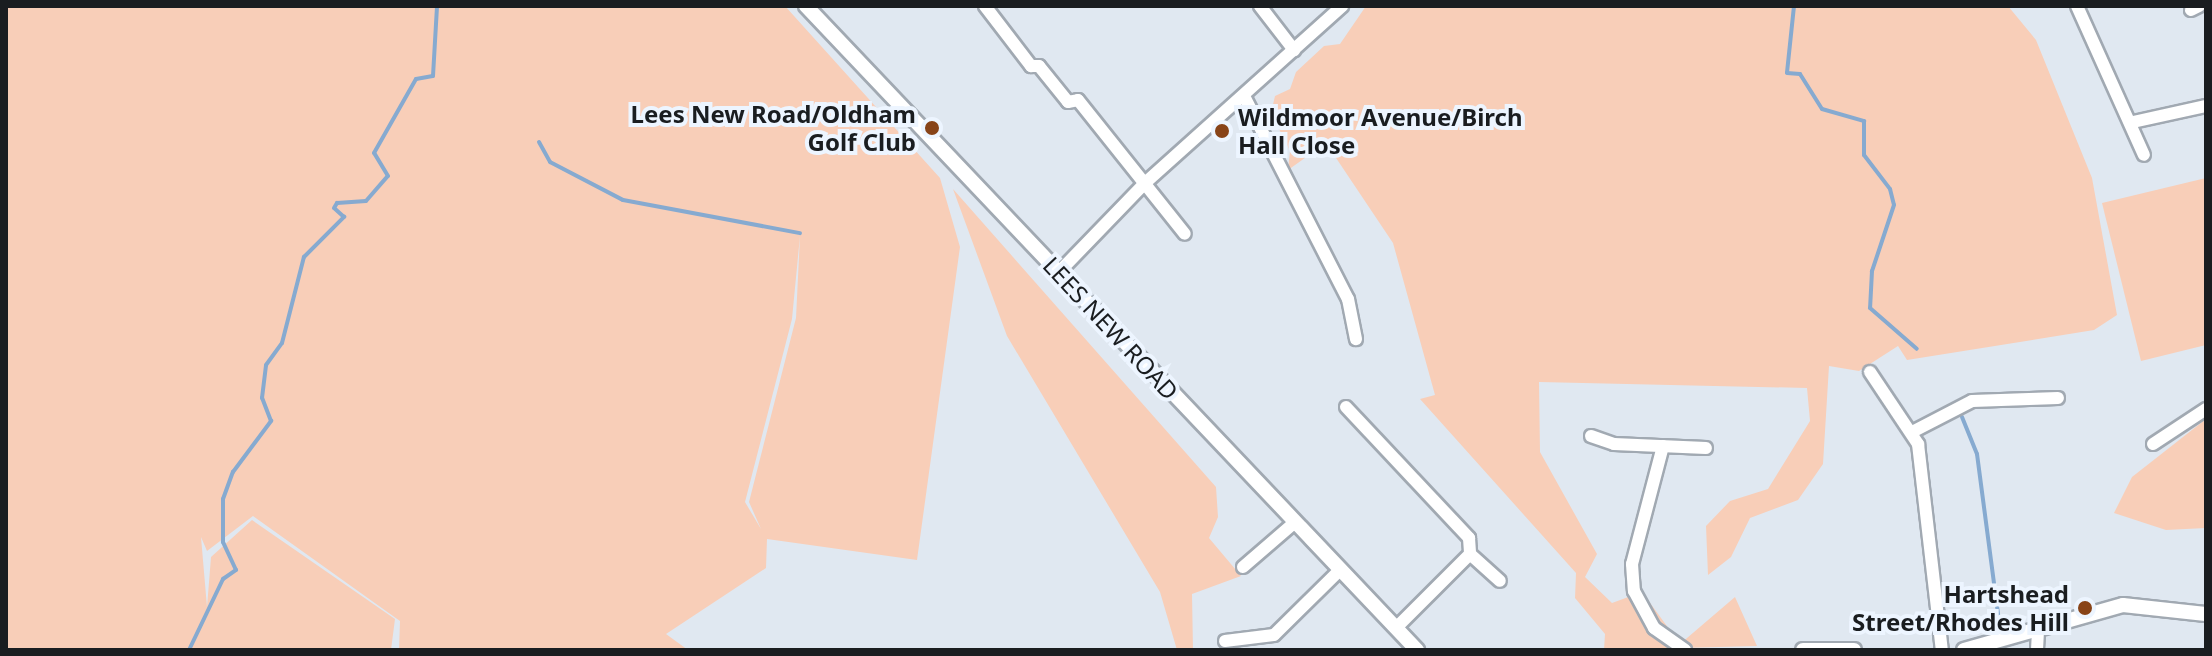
<!DOCTYPE html>
<html>
<head>
<meta charset="utf-8">
<style>
  body { margin:0 }
  #map { position:relative; width:2212px; height:656px; overflow:hidden; background:#e0e8f1; font-family:"Noto Sans",sans-serif }
  div>[style] { position:absolute }
  [style*='--x'] { left:calc(var(--x)*1px); top:calc(var(--y)*1px); width:calc(var(--w)*1px); rotate:calc(var(--a)*1deg) }
  .green>* { inset:0; background:#f8ceb8 }
  .stream>* { height:4px; margin:-2px; padding:0 2px; transform-origin:2px; border-radius:2px; background:#86aad0 }
  .roads { filter:drop-shadow(2px 0 #a1a9b2) drop-shadow(-2px 0 #a1a9b2) drop-shadow(0 2px #a1a9b2) drop-shadow(0 -2px #a1a9b2) }
  .minor>* { height:12px; margin:-6px; padding:0 6px; transform-origin:6px; border-radius:6px; background:#fff }
  .tertiary>* { height:14px; margin:-7px; padding:0 7px; transform-origin:7px; border-radius:7px; background:#fff }
  .dots>* { width:22px; height:22px; translate:-50% -50%; box-sizing:border-box; border:4px solid #edf5ff; border-radius:50% }
  span { translate:-50% -50%; white-space:nowrap; text-align:center; line-height:1.15; -webkit-text-stroke:8px #edf5ff; paint-order:stroke }
  .poi-label { font-size:24px; color:#1a1d20; font-weight:700 }
  .right { translate:-100% -50%; text-align:right }
  .left { translate:0 -50%; text-align:left }
  .street-label { font-size:24px; color:#1a1d20 }
  .frame { position:absolute; inset:0; border:8px solid #1a1d20; pointer-events:none }
</style>
</head>
<body>
<div id="map">
  <div class="green">
    <div style="clip-path:polygon(evenodd,6px 6px,785px 6px,940px 178px,960px 247px,917px 560px,767px 539px,766px 568px,666px 634px,688px 650px,399px 650px,400px 621px,253px 516px,207px 551px,201px 537px,207px 607px,211px 557px,252px 520px,395px 619px,391px 650px,6px 650px,6px 6px,800px 236px,796px 318px,749px 502px,761px 529px,745px 502px,792px 319px,800px 236px)"></div>
    <div style="clip-path:polygon(1366px 6px,2008px 6px,2036px 40px,2092px 178px,2117px 315px,2094px 330px,1907px 360px,1898px 346px,1859px 371px,1829px 366px,1823px 464px,1798px 500px,1750px 518px,1731px 557px,1708px 575px,1706px 526px,1730px 501px,1768px 489px,1810px 421px,1807px 388px,1539px 382px,1540px 452px,1597px 554px,1585px 577px,1612px 603px,1642px 592px,1680px 644px,1735px 597px,1757px 646px,1604px 650px,1605px 634px,1575px 598px,1576px 573px,1420px 399px,1435px 395px,1393px 243px,1326px 143px,1288px 170px,1290px 151px,1271px 113px,1275px 96px,1290px 89px,1296px 72px,1324px 46px,1340px 44px)"></div>
    <div style="clip-path:polygon(2206px 178px,2206px 345px,2141px 361px,2102px 203px)"></div>
    <div style="clip-path:polygon(953px 189px,1216px 487px,1218px 517px,1209px 538px,1241px 576px,1192px 594px,1193px 650px,1177px 650px,1160px 592px,1007px 336px)"></div>
    <div style="clip-path:polygon(2206px 419px,2206px 528px,2166px 530px,2114px 513px,2132px 477px)"></div>
  </div>
  <div class="stream">
    <div style="--x:1794;--y:6;--w:67;--a:96"></div>
    <div style="--x:1787;--y:73;--w:13;--a:4"></div>
    <div style="--x:1800;--y:74;--w:41;--a:57.8"></div>
    <div style="--x:1822;--y:109;--w:44;--a:15.9"></div>
    <div style="--x:1864;--y:121;--w:34;--a:90"></div>
    <div style="--x:1864;--y:155;--w:43;--a:52.6"></div>
    <div style="--x:1890;--y:189;--w:16;--a:76"></div>
    <div style="--x:1894;--y:205;--w:70;--a:108.4"></div>
    <div style="--x:1872;--y:271;--w:37;--a:93"></div>
    <div style="--x:1870;--y:308;--w:62;--a:41.1"></div>
    <div style="--x:539;--y:142;--w:23;--a:61"></div>
    <div style="--x:550;--y:162;--w:82;--a:27.5"></div>
    <div style="--x:623;--y:200;--w:180;--a:10.6"></div>
    <div style="--x:1962;--y:417;--w:40;--a:68"></div>
    <div style="--x:1977;--y:454;--w:184;--a:82.5"></div>
    <div style="--x:189;--y:650;--w:79;--a:-64.4"></div>
    <div style="--x:223;--y:579;--w:16;--a:-35"></div>
    <div style="--x:236;--y:570;--w:31;--a:-115"></div>
    <div style="--x:223;--y:542;--w:43;--a:-90"></div>
    <div style="--x:223;--y:499;--w:29;--a:-70"></div>
    <div style="--x:233;--y:472;--w:64;--a:-53.3"></div>
    <div style="--x:271;--y:421;--w:25;--a:-111"></div>
    <div style="--x:262;--y:398;--w:33;--a:-83"></div>
    <div style="--x:266;--y:365;--w:27;--a:-54"></div>
    <div style="--x:282;--y:343;--w:89;--a:-75.7"></div>
    <div style="--x:304;--y:257;--w:57;--a:-45"></div>
    <div style="--x:344;--y:217;--w:13;--a:-138"></div>
    <div style="--x:334;--y:208;--w:6;--a:-59"></div>
    <div style="--x:337;--y:203;--w:29;--a:-4"></div>
    <div style="--x:366;--y:201;--w:33;--a:-49"></div>
    <div style="--x:388;--y:176;--w:27;--a:-121"></div>
    <div style="--x:374;--y:153;--w:85;--a:-60.4"></div>
    <div style="--x:416;--y:79;--w:17;--a:-10"></div>
    <div style="--x:433;--y:76;--w:70;--a:-86.7"></div>
  </div>
  <div class="roads">
    <div class="minor">
      <div style="--x:985;--y:6;--w:76;--a:52.5"></div>
      <div style="--x:1031;--y:66;--w:8;--a:0"></div>
      <div style="--x:1039;--y:66;--w:46;--a:51.1"></div>
      <div style="--x:1068;--y:102;--w:10;--a:-11"></div>
      <div style="--x:1078;--y:100;--w:171;--a:51.4"></div>
      <div style="--x:1260;--y:6;--w:56;--a:52.3"></div>
      <div style="--x:2077;--y:6;--w:163;--a:65.8"></div>
      <div style="--x:2191;--y:10;--w:9;--a:-27"></div>
      <div style="--x:1244;--y:96;--w:228;--a:62.9"></div>
      <div style="--x:1348;--y:299;--w:41;--a:78.7"></div>
      <div style="--x:2133;--y:122;--w:75;--a:-12.4"></div>
      <div style="--x:1059;--y:272;--w:124;--a:-46"></div>
      <div style="--x:1145;--y:183;--w:265;--a:-41.9"></div>
      <div style="--x:1870;--y:372;--w:87;--a:56.3"></div>
      <div style="--x:1918;--y:444;--w:207;--a:83.4"></div>
      <div style="--x:1346;--y:407;--w:180;--a:46.8"></div>
      <div style="--x:1469;--y:538;--w:16;--a:86"></div>
      <div style="--x:1470;--y:554;--w:103;--a:135"></div>
      <div style="--x:1914;--y:431;--w:65;--a:-27.3"></div>
      <div style="--x:1972;--y:401;--w:86;--a:-2"></div>
      <div style="--x:1591;--y:436;--w:24;--a:19"></div>
      <div style="--x:1614;--y:444;--w:92;--a:2.5"></div>
      <div style="--x:2153;--y:444;--w:64;--a:-33.4"></div>
      <div style="--x:1663;--y:446;--w:122;--a:104.7"></div>
      <div style="--x:1632;--y:564;--w:27;--a:86"></div>
      <div style="--x:1634;--y:591;--w:42;--a:61.6"></div>
      <div style="--x:1654;--y:628;--w:38;--a:35"></div>
      <div style="--x:1470;--y:554;--w:40;--a:42"></div>
      <div style="--x:1243;--y:567;--w:67;--a:-40.8"></div>
      <div style="--x:1225;--y:641;--w:49;--a:-7"></div>
      <div style="--x:1274;--y:635;--w:94;--a:-44.6"></div>
      <div style="--x:2037;--y:650;--w:21;--a:-87"></div>
    </div>
    <div class="tertiary">
      <div style="--x:806;--y:6;--w:888;--a:46.51"></div>
      <div style="--x:1803;--y:650;--w:51;--a:0"></div>
      <div style="--x:1964;--y:650;--w:165;--a:-15.8"></div>
      <div style="--x:2123;--y:605;--w:83;--a:6.2"></div>
    </div>
  </div>
  <div class="dots">
    <div style="left:932px;top:128px;background:#884418"></div>
    <div style="left:1222px;top:131px;background:#884418"></div>
    <div style="left:2085px;top:608px;background:#884418"></div>
  </div>
  <div class="poi-label">
    <span class="right" style="left:916px;top:128px">Lees New Road/Oldham<br>Golf Club</span>
    <span class="left" style="left:1238px;top:131px">Wildmoor Avenue/Birch<br>Hall Close</span>
    <span class="right" style="left:2069px;top:608px">Hartshead<br>Street/Rhodes Hill</span>
  </div>
  <div class="street-label">
    <span style="left:1111px;top:328px;rotate:47deg">LEES NEW ROAD</span>
  </div>
  <div class="frame"></div>
</div>
</body>
</html>
